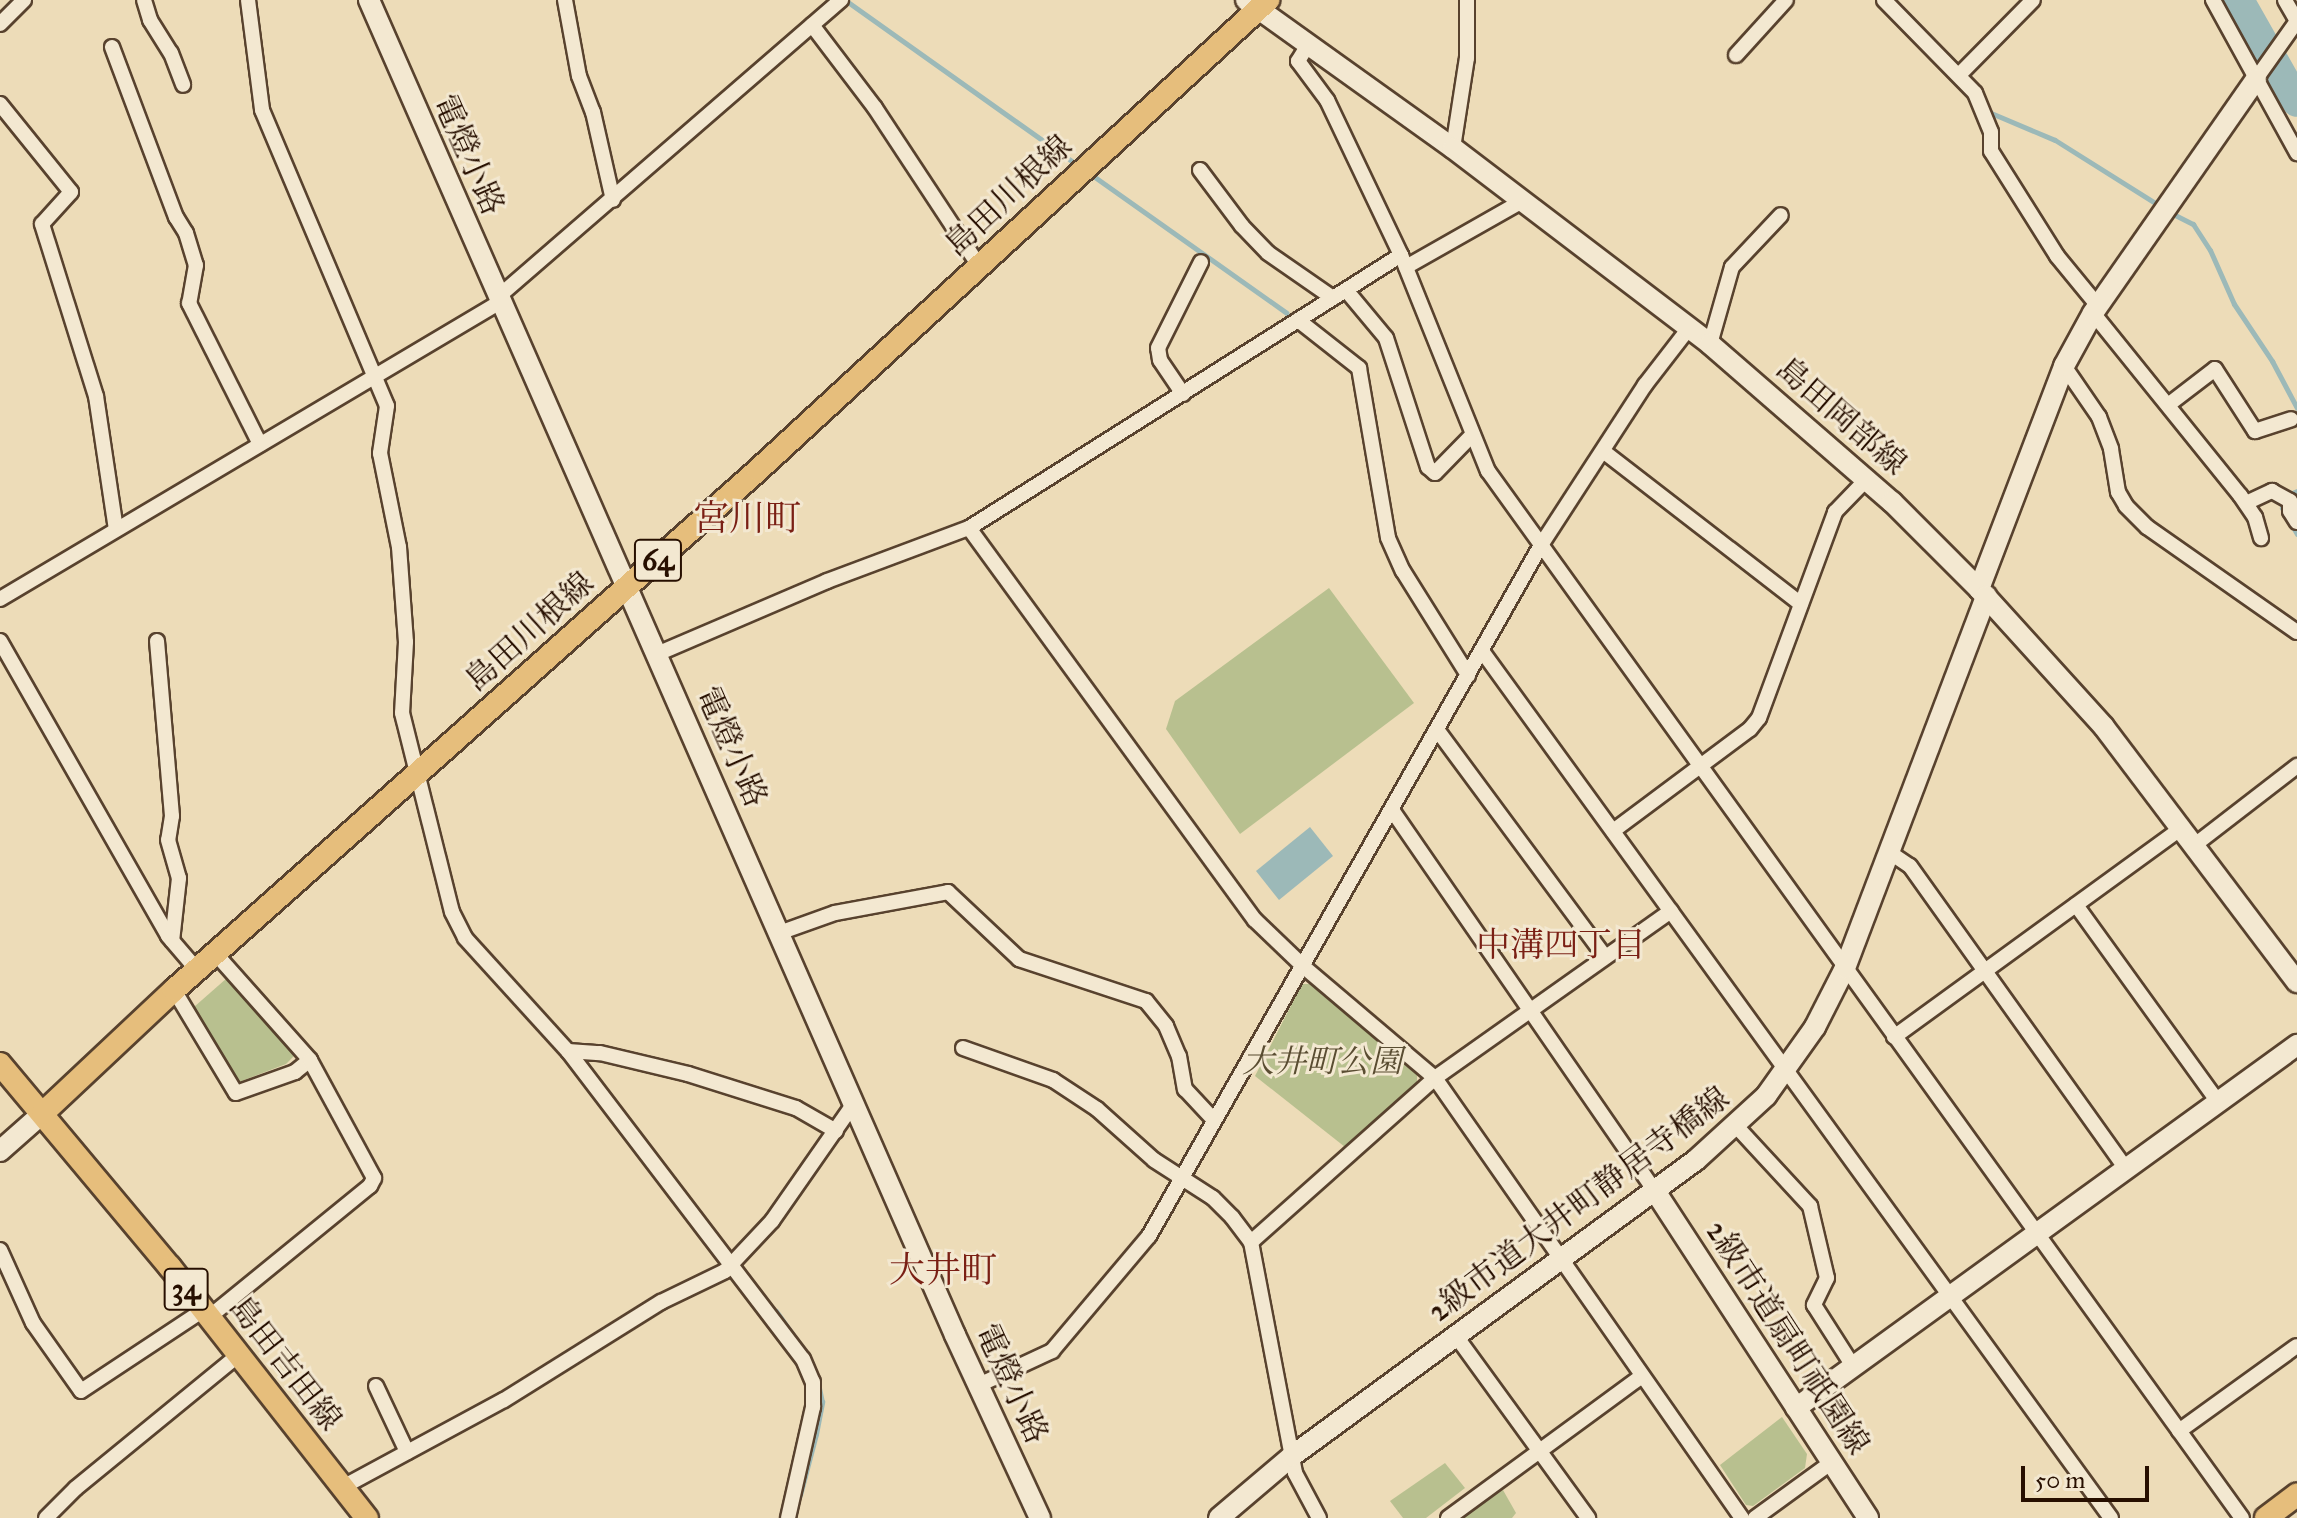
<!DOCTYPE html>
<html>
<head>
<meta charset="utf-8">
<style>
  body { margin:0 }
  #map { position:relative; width:2297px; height:1518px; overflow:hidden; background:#eddcb8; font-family:"IM FELL Great Primer","Noto Serif JP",serif }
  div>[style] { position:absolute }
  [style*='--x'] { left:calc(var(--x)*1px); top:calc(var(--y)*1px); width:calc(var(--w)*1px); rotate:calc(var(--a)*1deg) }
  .green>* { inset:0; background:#b8c08f }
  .water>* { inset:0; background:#9cb9b8 }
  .stream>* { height:5px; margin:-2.5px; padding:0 2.5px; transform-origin:2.5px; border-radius:2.5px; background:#9cb9b8 }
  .river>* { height:30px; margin:-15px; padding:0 15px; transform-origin:15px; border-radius:15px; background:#9cb9b8 }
  .roads { filter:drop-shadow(2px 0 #58422e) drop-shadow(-2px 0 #58422e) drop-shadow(0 2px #58422e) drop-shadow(0 -2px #58422e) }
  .street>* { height:14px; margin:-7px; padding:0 7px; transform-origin:7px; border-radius:7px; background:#f3e8d1 }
  .secondary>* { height:20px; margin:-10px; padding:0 10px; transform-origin:10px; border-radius:10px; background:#f3e8d1 }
  .primary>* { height:22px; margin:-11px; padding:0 11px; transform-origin:11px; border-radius:11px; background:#e6be7c }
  span { translate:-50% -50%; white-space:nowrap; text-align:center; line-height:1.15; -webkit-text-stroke:6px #f3e8d1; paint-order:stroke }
  .shield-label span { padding:2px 6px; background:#f3e8d1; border:2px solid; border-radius:6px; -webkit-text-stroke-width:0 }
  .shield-label { font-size:30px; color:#270f00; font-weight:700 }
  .street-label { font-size:32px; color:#270f00 }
  .park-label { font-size:32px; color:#5a4d32; font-style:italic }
  .neighbourhood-label { font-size:34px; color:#7a1f14 }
  .quarter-label { font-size:36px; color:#7a1f14 }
  .scale { position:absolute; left:2021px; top:1466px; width:128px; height:36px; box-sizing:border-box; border:4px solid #270f00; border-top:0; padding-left:10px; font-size:24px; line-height:28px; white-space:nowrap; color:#270f00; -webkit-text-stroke:6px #f3e8d1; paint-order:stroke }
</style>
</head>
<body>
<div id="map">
  <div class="green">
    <div style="clip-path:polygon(1329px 588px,1414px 703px,1240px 834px,1166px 729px,1175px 701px)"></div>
    <div style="clip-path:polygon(227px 978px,296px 1054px,286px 1064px,239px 1082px,194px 1007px)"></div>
    <div style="clip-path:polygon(1302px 984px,1313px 984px,1417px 1072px,1417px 1082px,1345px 1147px,1255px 1076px)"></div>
    <div style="clip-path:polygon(1782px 1417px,1807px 1454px,1805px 1468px,1753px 1506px,1746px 1505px,1720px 1465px)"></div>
    <div style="clip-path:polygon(1445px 1463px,1465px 1488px,1426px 1518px,1403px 1518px,1390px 1501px)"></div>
    <div style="clip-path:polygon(1503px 1490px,1516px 1513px,1512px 1518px,1461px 1518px)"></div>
  </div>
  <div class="water">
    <div style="clip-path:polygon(1310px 827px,1333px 856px,1279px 900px,1256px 871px)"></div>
  </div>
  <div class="stream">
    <div style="--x:845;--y:0;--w:288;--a:35.4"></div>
    <div style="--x:1894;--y:0;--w:55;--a:46.5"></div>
    <div style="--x:1948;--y:55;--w:22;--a:47"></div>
    <div style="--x:1988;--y:109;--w:5;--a:53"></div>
    <div style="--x:1991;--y:113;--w:69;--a:22.9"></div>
    <div style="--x:2055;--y:140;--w:128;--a:32.2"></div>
    <div style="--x:1089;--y:173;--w:242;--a:35.3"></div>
    <div style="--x:2171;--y:213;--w:25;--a:27"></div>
    <div style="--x:2193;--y:224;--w:31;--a:57"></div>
    <div style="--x:2210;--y:250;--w:59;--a:66"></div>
    <div style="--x:2234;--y:304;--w:69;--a:56.3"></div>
    <div style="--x:2272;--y:361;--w:53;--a:62"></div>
    <div style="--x:2297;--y:491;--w:8;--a:157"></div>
    <div style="--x:2290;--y:494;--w:16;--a:120"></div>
    <div style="--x:2282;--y:508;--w:30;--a:60"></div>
    <div style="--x:776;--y:1311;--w:55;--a:54.6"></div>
    <div style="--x:800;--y:1495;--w:63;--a:-75.3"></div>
    <div style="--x:816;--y:1434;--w:33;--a:-79"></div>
    <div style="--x:822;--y:1402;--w:14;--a:-102"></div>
  </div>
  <div class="river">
    <div style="--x:2239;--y:0;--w:117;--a:60.4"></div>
  </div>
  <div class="roads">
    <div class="street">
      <div style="--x:144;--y:0;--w:21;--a:73"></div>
      <div style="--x:150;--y:20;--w:39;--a:58"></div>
      <div style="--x:171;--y:53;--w:34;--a:69"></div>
      <div style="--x:248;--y:0;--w:111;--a:82.7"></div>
      <div style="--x:262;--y:110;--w:321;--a:67.1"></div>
      <div style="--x:387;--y:406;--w:48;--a:98.5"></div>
      <div style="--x:380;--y:453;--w:96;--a:78.6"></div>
      <div style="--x:399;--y:547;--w:95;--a:85.8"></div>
      <div style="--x:406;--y:642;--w:71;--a:93.2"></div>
      <div style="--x:402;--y:713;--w:205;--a:75.9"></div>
      <div style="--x:452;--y:912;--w:29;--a:63"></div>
      <div style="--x:465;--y:938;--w:153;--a:47.7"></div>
      <div style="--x:568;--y:1051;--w:387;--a:52.7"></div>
      <div style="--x:803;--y:1359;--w:25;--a:67"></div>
      <div style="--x:813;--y:1382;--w:25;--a:90"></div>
      <div style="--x:813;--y:1407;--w:114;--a:102.7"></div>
      <div style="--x:565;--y:0;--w:77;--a:79.6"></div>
      <div style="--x:579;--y:76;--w:39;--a:69"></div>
      <div style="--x:593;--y:112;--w:90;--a:77.2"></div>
      <div style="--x:1884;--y:0;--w:130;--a:45.6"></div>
      <div style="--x:1975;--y:93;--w:42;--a:67.7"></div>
      <div style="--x:1991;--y:132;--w:19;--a:90"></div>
      <div style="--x:1991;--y:151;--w:124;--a:57.8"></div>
      <div style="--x:2057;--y:256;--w:65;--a:50.6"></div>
      <div style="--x:2213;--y:0;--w:175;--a:61.2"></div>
      <div style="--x:0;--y:24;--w:34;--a:-45"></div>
      <div style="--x:812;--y:25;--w:104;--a:52.8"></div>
      <div style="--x:875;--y:108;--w:191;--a:56.6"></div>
      <div style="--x:1308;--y:45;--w:19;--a:122"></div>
      <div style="--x:1298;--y:61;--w:49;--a:53.4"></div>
      <div style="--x:1327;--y:100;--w:172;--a:64.5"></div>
      <div style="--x:1401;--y:255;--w:233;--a:68.1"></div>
      <div style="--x:1488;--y:471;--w:1290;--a:54.24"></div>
      <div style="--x:112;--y:47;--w:182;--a:69.4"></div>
      <div style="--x:176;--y:217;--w:19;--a:58"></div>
      <div style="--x:186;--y:233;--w:34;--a:73"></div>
      <div style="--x:196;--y:265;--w:39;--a:100"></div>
      <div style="--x:189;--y:303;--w:158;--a:63.3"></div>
      <div style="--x:1736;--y:55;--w:74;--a:-47.7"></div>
      <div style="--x:1959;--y:75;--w:105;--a:-45.4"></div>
      <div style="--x:2256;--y:79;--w:71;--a:-54.7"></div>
      <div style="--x:2297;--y:21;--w:24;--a:-120"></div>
      <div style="--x:0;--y:104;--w:113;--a:51.1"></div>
      <div style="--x:71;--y:192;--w:43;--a:132.2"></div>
      <div style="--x:42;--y:224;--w:180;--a:72.6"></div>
      <div style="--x:96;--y:396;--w:135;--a:81.5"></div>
      <div style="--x:1453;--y:148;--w:91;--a:-81.2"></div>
      <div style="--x:1467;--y:58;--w:58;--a:-90"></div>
      <div style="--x:1200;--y:170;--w:70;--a:53.1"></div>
      <div style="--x:1242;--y:226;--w:37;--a:46"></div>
      <div style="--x:1268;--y:253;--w:79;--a:34.7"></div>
      <div style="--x:1406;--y:267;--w:133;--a:-29.6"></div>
      <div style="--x:1346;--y:290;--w:62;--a:50.2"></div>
      <div style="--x:1386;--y:338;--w:136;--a:72"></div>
      <div style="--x:1428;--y:467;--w:9;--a:41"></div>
      <div style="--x:1435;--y:473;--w:54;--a:-45.7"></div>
      <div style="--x:498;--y:297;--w:454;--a:-40.9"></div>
      <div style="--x:2093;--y:313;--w:234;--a:51.1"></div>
      <div style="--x:2240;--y:495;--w:27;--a:56"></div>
      <div style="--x:2255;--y:517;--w:22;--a:74"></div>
      <div style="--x:1298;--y:320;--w:78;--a:38.2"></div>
      <div style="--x:1359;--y:368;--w:172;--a:80.3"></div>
      <div style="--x:1388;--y:538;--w:36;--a:66"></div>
      <div style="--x:1403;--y:571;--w:123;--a:58"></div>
      <div style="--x:1710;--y:344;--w:80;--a:-74.1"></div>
      <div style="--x:1732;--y:267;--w:71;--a:-46.7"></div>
      <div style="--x:2064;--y:366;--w:62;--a:55.5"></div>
      <div style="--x:2099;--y:417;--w:34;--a:69"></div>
      <div style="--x:2111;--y:449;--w:44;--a:80.8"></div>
      <div style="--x:2118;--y:492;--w:16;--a:60"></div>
      <div style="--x:2126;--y:506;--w:30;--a:45"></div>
      <div style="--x:2147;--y:527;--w:183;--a:35"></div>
      <div style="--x:1183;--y:394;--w:41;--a:-124.1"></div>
      <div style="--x:1160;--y:360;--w:12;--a:-99"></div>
      <div style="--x:1158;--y:348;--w:96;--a:-63.4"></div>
      <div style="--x:2168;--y:405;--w:59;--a:-37.5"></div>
      <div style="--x:2215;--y:369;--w:74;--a:57.2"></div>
      <div style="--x:2255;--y:431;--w:38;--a:-18"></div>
      <div style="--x:1603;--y:451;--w:250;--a:37.7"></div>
      <div style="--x:2246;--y:503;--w:29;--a:-25"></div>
      <div style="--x:2272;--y:491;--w:21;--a:29"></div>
      <div style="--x:2290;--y:501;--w:10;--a:90"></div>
      <div style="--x:2290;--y:511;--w:13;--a:58"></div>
      <div style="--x:969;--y:528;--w:485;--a:53.9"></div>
      <div style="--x:1255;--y:920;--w:68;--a:43.8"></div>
      <div style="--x:1304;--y:967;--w:172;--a:40.3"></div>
      <div style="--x:1435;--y:1078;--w:537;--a:55.1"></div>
      <div style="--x:0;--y:599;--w:582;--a:-30.71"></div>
      <div style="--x:0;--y:641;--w:339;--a:60.3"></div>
      <div style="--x:168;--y:936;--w:46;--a:49.4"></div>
      <div style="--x:157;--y:641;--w:176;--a:85.1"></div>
      <div style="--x:172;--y:816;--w:24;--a:99"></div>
      <div style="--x:168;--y:840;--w:40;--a:74"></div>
      <div style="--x:179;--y:878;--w:63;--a:96.3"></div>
      <div style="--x:1482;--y:651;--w:1071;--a:54.04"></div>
      <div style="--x:657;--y:654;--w:185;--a:-23.2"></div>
      <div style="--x:827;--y:581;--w:152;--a:-20.5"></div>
      <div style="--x:969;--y:528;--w:511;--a:-32.29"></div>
      <div style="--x:1438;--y:731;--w:281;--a:53.5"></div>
      <div style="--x:1392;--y:810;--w:463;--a:55.4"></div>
      <div style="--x:1613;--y:831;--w:171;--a:-36.7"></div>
      <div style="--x:1750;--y:729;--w:14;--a:-51"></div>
      <div style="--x:1759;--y:718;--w:220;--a:-69.7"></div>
      <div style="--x:1835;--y:512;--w:46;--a:-45.9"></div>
      <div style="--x:2196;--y:844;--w:128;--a:-37.7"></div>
      <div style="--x:1889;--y:852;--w:25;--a:34"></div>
      <div style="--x:1910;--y:866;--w:372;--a:54.5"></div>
      <div style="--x:2076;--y:905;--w:243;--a:54.2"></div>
      <div style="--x:779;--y:933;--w:59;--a:-19.7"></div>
      <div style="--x:835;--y:913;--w:115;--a:-10.5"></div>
      <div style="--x:948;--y:892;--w:98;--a:43.3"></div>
      <div style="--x:1019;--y:959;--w:134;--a:18.3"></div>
      <div style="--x:1146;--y:1001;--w:32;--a:51"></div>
      <div style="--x:1166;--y:1026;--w:33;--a:67"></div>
      <div style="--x:1179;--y:1056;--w:34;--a:80"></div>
      <div style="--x:1185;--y:1089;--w:42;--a:46.9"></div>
      <div style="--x:174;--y:990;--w:120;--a:59"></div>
      <div style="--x:236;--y:1093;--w:63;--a:-19.6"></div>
      <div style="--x:295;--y:1072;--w:19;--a:-39"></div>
      <div style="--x:310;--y:1060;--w:142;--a:-131.6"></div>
      <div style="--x:1894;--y:1037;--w:357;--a:-36"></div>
      <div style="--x:963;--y:1048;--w:96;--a:19.6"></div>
      <div style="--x:1053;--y:1080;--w:53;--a:33.4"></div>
      <div style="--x:1097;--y:1109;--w:76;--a:41.8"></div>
      <div style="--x:1154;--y:1160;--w:70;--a:32.8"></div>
      <div style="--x:1213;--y:1198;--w:27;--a:45"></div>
      <div style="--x:1232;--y:1217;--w:31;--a:53"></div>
      <div style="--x:1251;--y:1242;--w:235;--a:79.2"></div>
      <div style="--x:1295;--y:1473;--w:51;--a:61.9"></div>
      <div style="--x:568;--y:1051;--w:32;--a:4"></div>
      <div style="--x:600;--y:1053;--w:90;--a:13.4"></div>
      <div style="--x:688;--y:1074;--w:113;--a:17.5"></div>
      <div style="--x:796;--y:1108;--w:46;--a:29.9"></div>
      <div style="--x:1737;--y:1127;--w:108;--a:47.3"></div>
      <div style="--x:1810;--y:1206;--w:74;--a:76.7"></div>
      <div style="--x:1827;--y:1278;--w:30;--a:116"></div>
      <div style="--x:1814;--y:1305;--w:72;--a:57.4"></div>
      <div style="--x:1251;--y:1242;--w:246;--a:-41.7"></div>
      <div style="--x:1435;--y:1078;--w:289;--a:-35.3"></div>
      <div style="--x:0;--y:1250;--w:80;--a:65.7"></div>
      <div style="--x:33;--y:1323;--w:83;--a:54.8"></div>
      <div style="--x:81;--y:1391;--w:145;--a:-33.5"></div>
      <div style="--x:208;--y:1318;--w:209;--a:-39.2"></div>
      <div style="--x:370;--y:1186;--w:9;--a:-63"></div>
      <div style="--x:374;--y:1178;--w:134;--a:-118.5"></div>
      <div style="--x:1456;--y:1336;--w:225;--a:54"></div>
      <div style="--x:979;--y:1385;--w:81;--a:-25"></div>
      <div style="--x:1052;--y:1351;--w:150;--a:-49.9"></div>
      <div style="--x:1149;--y:1236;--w:794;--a:-60.43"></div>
      <div style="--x:1541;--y:545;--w:191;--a:-57"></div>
      <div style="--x:1645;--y:385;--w:72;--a:-52.3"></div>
      <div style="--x:376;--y:1386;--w:73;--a:64.8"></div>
      <div style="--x:2179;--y:1431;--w:145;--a:-35.8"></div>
      <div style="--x:341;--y:1488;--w:185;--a:-28.4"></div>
      <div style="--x:504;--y:1400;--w:185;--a:-32"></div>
      <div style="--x:661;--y:1302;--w:71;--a:-25.8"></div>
      <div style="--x:725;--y:1271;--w:69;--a:-46.8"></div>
      <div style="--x:772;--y:1221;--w:141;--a:-55.1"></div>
      <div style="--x:46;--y:1518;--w:42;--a:-45"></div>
      <div style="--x:76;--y:1488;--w:208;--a:-39.3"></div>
      <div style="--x:1448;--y:1518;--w:240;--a:-36.2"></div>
      <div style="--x:1755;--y:1518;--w:95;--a:-36"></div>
    </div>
    <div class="secondary">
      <div style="--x:369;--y:0;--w:1458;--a:66.3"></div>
      <div style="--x:955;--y:1335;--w:202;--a:65.1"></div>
      <div style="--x:1246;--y:0;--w:254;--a:35.6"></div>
      <div style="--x:1453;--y:148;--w:323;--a:37.3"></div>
      <div style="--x:1710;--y:344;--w:241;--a:41"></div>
      <div style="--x:1892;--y:502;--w:123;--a:45"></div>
      <div style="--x:1979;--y:589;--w:186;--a:47.8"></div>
      <div style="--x:2104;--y:727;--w:320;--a:52.9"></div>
      <div style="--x:1979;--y:589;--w:239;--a:-69.1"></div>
      <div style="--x:2064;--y:366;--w:60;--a:-61.3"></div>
      <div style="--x:2093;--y:313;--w:285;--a:-55.1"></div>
      <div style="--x:0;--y:1151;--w:57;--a:-41.5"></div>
      <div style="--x:1655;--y:1191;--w:390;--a:56.9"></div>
      <div style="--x:1796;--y:1408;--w:619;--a:-35.93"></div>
      <div style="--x:1219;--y:1518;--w:96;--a:-40.3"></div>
      <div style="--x:1292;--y:1456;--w:501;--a:-36.23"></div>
      <div style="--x:1696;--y:1160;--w:95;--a:-42.4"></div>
      <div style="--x:1766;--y:1096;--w:85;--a:-54.6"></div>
      <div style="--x:1815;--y:1027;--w:66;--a:-63"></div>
      <div style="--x:1845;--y:968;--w:398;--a:-69.2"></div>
    </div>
    <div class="primary">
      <div style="--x:0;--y:1064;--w:265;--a:50.1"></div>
      <div style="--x:170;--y:1267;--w:319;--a:51.9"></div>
      <div style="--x:43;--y:1113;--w:180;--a:-43.2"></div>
      <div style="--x:174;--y:990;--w:782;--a:-41.68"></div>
      <div style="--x:758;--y:470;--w:694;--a:-42.66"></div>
      <div style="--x:2266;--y:1518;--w:39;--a:-37"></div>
    </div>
  </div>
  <div class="shield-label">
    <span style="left:658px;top:560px">64</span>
    <span style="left:186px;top:1289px">34</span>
  </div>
  <div class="street-label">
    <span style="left:468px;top:155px;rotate:66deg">電燈小路</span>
    <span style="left:1009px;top:196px;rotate:-43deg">島田川根線</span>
    <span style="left:1841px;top:417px;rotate:41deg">島田岡部線</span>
    <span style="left:530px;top:632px;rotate:-42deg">島田川根線</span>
    <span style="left:731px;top:747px;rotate:66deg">電燈小路</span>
    <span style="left:1579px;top:1205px;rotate:-37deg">2級市道大井町静居寺橋線</span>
    <span style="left:1787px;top:1338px;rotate:57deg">2級市道扇町祇園線</span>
    <span style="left:285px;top:1364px;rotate:52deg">島田吉田線</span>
    <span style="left:1011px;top:1384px;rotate:65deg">電燈小路</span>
  </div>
  <div class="park-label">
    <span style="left:1322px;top:1062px">大井町公園</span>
  </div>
  <div class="neighbourhood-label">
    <span style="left:1561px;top:945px">中溝四丁目</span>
  </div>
  <div class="quarter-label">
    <span style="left:747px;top:519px">宮川町</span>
    <span style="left:943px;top:1271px">大井町</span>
  </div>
  <div class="scale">50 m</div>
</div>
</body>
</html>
